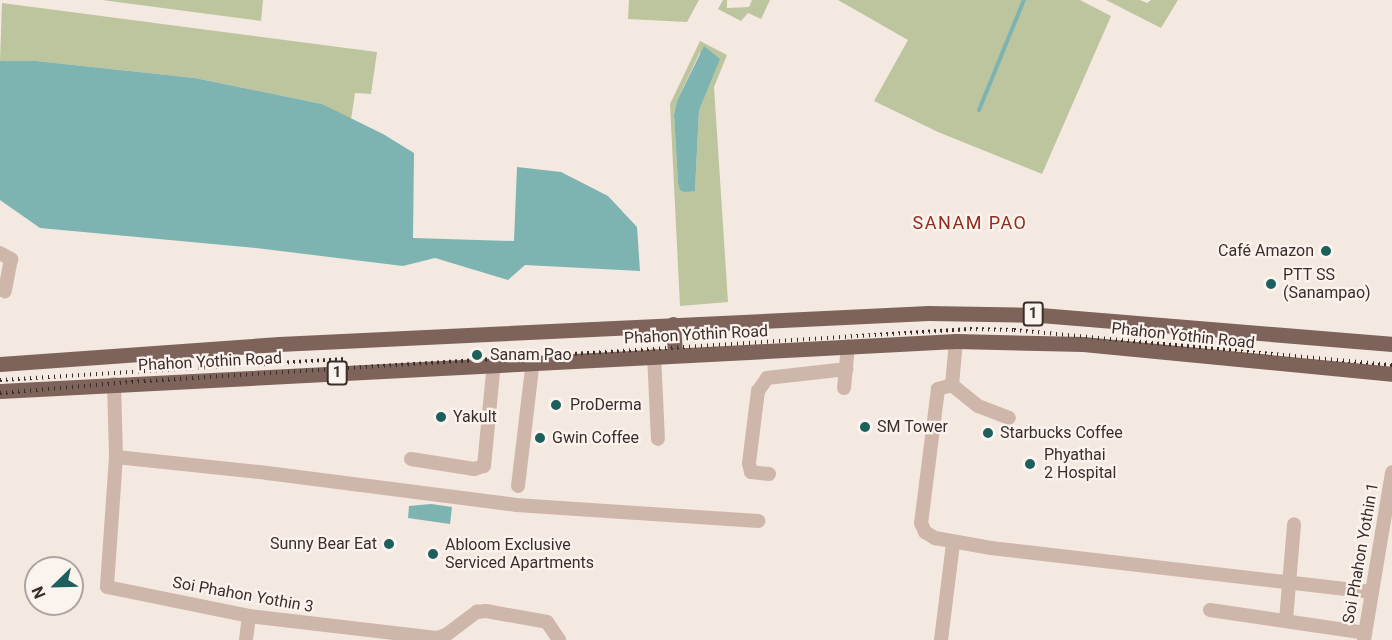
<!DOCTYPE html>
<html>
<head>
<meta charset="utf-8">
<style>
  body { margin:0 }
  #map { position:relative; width:1392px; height:640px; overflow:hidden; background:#f4e9e0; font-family:Roboto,sans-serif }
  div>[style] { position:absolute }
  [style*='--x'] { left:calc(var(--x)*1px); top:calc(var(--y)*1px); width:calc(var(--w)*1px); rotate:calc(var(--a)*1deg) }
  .green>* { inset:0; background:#bcc59e }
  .water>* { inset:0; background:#7db3b0 }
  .stream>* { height:4px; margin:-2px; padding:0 2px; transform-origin:2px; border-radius:2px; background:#7db3b0 }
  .street>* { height:14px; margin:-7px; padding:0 7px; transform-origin:7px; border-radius:7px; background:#ceb7aa }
  .primary>* { height:15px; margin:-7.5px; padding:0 7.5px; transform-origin:7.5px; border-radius:7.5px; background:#7e635b }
  .rail>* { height:4px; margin-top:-2px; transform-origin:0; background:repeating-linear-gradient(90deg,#3b2e2a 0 1.5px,transparent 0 6px) }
  .dots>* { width:16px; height:16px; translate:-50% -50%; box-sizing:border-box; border:3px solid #fbf3ed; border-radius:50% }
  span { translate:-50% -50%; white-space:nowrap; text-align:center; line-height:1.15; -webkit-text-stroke:4.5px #fbf3ed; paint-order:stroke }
  .shield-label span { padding:2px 4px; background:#fbf3ed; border:2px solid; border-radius:4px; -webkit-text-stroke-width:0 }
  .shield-label { font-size:15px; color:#3b2e2a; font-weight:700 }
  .poi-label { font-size:16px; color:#3b2e2a }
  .right { translate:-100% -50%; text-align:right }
  .left { translate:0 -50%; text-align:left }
  .street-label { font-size:16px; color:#3b2e2a }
  .neighbourhood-label { font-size:18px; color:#8f2e1e; letter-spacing:1.5px }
  .north { position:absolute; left:24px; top:556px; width:60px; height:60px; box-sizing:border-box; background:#fbf3ed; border:2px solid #aea49f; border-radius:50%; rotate:247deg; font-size:16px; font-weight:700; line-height:24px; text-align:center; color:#3b2e2a }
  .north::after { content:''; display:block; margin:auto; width:21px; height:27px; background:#1d5f5d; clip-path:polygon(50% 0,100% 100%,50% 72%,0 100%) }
</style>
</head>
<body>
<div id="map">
  <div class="green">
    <div style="clip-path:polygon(102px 0,263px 0,261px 21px)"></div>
    <div style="clip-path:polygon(629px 0,699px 0,687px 22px,628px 19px)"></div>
    <div style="clip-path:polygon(723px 0,727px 0,727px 8px,749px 7px,752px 0,770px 0,761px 19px,748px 13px,741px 21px,718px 9px)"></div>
    <div style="clip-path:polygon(838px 0,1080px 0,1111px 16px,1042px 174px,938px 132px,874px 101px,908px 40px)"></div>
    <div style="clip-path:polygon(1106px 0,1140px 0,1147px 3px,1151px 0,1178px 0,1161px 28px)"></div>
    <div style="clip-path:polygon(2px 3px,377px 52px,371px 94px,355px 93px,351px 120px,322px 104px,195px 78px,36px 61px,0 61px)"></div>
    <div style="clip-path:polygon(evenodd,700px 41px,727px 55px,714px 87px,728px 302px,680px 306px,670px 104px,700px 41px,700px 52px,699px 110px,695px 191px,678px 182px,674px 115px,677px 101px,700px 52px)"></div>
  </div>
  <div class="water">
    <div style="clip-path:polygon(704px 46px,720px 59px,699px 110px,695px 191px,684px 192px,680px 190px,678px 182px,674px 115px,677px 101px)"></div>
    <div style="clip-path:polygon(0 61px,36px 61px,195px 78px,322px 104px,383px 134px,414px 153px,413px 238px,514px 241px,517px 167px,561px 172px,608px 196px,637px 227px,640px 271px,525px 265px,508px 280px,435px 258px,403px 266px,256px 248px,40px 228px,0 200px)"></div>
    <div style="clip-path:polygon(431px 504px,452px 507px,450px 524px,408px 518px,409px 506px)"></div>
  </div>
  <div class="stream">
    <div style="--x:979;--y:110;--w:119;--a:-67.8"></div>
  </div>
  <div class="street">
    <div style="--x:0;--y:253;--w:13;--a:29"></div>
    <div style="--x:11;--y:259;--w:33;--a:101"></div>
    <div style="--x:956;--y:341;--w:44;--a:95.2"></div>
    <div style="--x:952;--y:385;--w:33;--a:39"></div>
    <div style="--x:978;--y:406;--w:33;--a:21"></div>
    <div style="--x:654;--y:355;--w:84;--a:87.3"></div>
    <div style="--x:114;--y:384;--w:73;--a:88.4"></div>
    <div style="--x:116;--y:457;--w:130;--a:94"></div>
    <div style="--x:107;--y:587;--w:145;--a:11.5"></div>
    <div style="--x:249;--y:616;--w:189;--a:6.7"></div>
    <div style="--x:437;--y:638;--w:9;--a:-18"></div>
    <div style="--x:446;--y:635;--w:39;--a:-37"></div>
    <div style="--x:477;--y:612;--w:9;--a:-6"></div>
    <div style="--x:486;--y:611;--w:62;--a:10.2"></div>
    <div style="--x:547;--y:622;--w:22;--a:56"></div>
    <div style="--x:952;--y:385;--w:15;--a:164"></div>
    <div style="--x:938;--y:389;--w:135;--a:97.2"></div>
    <div style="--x:921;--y:523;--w:10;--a:66"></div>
    <div style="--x:925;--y:532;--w:12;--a:31"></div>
    <div style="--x:935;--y:538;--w:57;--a:10.1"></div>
    <div style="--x:991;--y:548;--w:383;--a:6.6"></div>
    <div style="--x:844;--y:388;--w:42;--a:-84.6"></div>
    <div style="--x:116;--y:457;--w:152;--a:6"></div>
    <div style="--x:267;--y:473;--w:251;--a:7.3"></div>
    <div style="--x:516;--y:505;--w:243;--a:3.8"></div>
    <div style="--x:411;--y:459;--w:64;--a:9"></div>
    <div style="--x:474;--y:469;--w:10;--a:-17"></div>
    <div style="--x:484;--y:466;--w:103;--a:-84.5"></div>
    <div style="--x:769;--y:474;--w:18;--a:-174"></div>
    <div style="--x:751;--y:472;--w:9;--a:-103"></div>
    <div style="--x:749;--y:463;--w:73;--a:-82.9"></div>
    <div style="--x:758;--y:391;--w:16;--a:-55"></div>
    <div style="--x:767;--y:378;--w:80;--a:-6.5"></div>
    <div style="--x:518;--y:486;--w:126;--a:-83.2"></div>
    <div style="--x:1210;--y:610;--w:157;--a:8.4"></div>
    <div style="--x:1286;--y:620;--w:96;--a:-85.2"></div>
    <div style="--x:246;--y:640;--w:24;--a:-83"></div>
    <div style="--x:941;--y:640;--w:98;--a:-82.9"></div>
    <div style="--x:1364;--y:640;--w:170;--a:-80.5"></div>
  </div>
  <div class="primary">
    <div style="--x:673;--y:324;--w:30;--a:86"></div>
    <div style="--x:0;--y:364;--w:280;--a:-4.1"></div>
    <div style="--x:279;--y:344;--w:650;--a:-2.73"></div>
    <div style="--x:928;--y:313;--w:112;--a:1"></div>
    <div style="--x:1040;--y:315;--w:353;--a:4.7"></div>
    <div style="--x:0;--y:391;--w:957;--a:-2.99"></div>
    <div style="--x:956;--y:341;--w:127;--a:1.4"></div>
    <div style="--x:1083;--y:344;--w:310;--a:5.5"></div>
  </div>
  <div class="rail">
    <div style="--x:0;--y:380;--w:346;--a:-3.5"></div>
    <div style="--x:0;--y:393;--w:144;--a:-4.8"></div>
    <div style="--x:144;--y:381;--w:828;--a:-3.6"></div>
    <div style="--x:970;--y:329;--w:44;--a:1.3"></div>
    <div style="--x:1014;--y:330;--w:380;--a:5.3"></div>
  </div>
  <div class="dots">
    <div style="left:1326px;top:251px;background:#1d5f5d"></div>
    <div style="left:1271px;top:284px;background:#1d5f5d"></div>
    <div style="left:477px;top:355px;background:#1d5f5d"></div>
    <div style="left:556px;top:405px;background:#1d5f5d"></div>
    <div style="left:441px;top:417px;background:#1d5f5d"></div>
    <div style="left:865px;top:427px;background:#1d5f5d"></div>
    <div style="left:988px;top:433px;background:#1d5f5d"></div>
    <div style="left:540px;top:438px;background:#1d5f5d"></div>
    <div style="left:1030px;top:464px;background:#1d5f5d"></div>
    <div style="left:389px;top:544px;background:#1d5f5d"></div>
    <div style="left:433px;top:554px;background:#1d5f5d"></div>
  </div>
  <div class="shield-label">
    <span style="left:1033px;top:314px">1</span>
    <span style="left:337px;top:373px">1</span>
  </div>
  <div class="poi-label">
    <span class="right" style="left:1314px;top:251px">Café Amazon</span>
    <span class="left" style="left:1283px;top:284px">PTT SS<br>(Sanampao)</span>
    <span class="left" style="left:490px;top:355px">Sanam Pao</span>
    <span class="left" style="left:570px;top:405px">ProDerma</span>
    <span class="left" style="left:453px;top:417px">Yakult</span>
    <span class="left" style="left:877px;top:427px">SM Tower</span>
    <span class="left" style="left:1000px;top:433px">Starbucks Coffee</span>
    <span class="left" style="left:552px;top:438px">Gwin Coffee</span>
    <span class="left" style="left:1044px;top:464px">Phyathai<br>2 Hospital</span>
    <span class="right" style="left:377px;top:544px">Sunny Bear Eat</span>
    <span class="left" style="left:445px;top:554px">Abloom Exclusive<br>Serviced Apartments</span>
  </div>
  <div class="street-label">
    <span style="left:696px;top:335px;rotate:-3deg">Phahon Yothin Road</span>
    <span style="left:1183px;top:336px;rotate:6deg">Phahon Yothin Road</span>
    <span style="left:210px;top:362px;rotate:-3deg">Phahon Yothin Road</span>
    <span style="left:1361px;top:553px;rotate:-80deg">Soi Phahon Yothin 1</span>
    <span style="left:243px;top:595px;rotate:10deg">Soi Phahon Yothin 3</span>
  </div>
  <div class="neighbourhood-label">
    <span style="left:970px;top:223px">SANAM PAO</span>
  </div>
  <div class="north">N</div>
</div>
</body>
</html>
